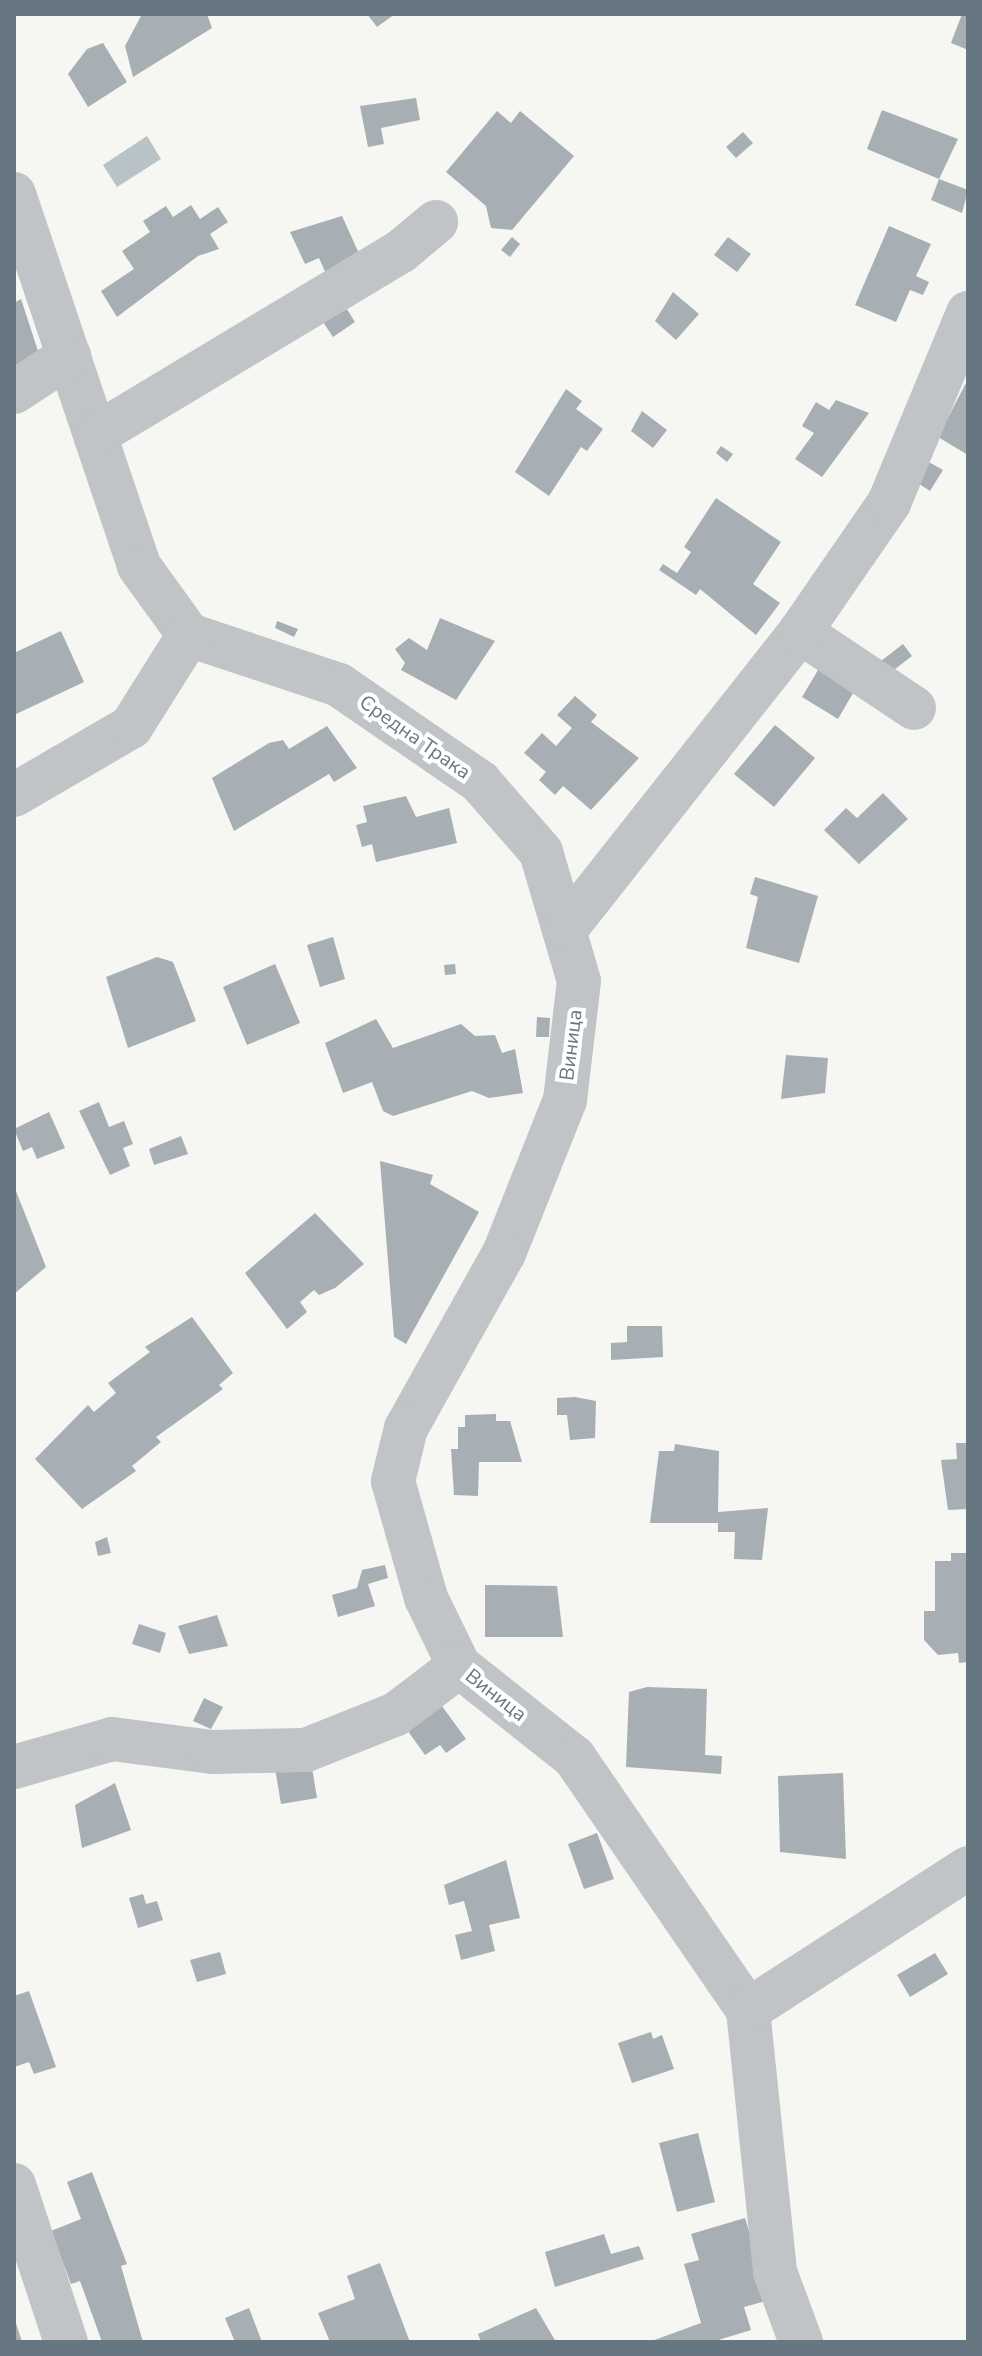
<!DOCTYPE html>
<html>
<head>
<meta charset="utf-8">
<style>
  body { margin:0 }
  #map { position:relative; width:982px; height:2356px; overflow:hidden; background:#f6f6f3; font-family:"Nunito Sans",sans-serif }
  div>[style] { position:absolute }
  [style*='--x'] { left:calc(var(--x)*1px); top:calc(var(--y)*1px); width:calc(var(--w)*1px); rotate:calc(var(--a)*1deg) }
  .water>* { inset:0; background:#b7c3c6 }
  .building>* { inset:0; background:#a7afb4 }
  .minor>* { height:44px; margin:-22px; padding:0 22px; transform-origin:22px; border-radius:22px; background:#c0c4c7 }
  span { translate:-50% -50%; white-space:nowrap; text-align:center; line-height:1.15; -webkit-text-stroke:8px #fff; paint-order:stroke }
  .street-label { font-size:20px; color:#677782 }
  .frame { position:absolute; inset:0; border:16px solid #677782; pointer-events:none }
</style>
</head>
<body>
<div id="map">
  <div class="water">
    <div style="clip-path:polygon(147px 136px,161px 159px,117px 187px,103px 165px)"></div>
  </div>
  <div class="building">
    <div style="clip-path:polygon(142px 14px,207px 14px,212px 28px,133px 77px,125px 46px)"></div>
    <div style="clip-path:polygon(367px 14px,395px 14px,377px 27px)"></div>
    <div style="clip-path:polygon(962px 14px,968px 14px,968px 50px,951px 43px)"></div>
    <div style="clip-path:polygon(103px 43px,127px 82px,88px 107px,68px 74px,87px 49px)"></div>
    <div style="clip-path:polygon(416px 98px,420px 120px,381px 128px,384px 144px,368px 147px,360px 106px)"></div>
    <div style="clip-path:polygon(882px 110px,958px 139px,939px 179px,968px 190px,962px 213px,931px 200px,939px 179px,867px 149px)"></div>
    <div style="clip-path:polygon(497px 111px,511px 123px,520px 111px,574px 156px,512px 230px,491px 228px,486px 206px,446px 172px)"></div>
    <div style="clip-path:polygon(743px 132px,753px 143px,736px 158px,726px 147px)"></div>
    <div style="clip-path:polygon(191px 205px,200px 219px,218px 207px,228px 222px,210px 234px,219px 249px,198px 256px,117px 317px,101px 291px,134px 269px,122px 251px,150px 232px,143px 221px,166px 206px,173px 217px)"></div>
    <div style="clip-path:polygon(342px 216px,362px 260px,327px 276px,319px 258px,305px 264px,290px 232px)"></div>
    <div style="clip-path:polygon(889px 226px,931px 244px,916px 276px,929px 282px,923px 295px,910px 290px,896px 322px,855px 305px)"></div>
    <div style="clip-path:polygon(512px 237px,520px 244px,510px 257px,501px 250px)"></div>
    <div style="clip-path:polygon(728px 237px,751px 254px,737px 272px,714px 255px)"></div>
    <div style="clip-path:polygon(673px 292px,699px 314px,676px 340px,655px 321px)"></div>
    <div style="clip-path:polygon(340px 298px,355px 322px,333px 337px,317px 313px)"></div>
    <div style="clip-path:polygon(21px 299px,39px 354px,14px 372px,14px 303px)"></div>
    <div style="clip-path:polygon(968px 379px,968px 455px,938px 437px)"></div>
    <div style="clip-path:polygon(566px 389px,582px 401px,576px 409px,603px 429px,587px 451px,581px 447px,549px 496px,515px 472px)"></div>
    <div style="clip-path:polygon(836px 400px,869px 413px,822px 477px,795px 459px,814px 433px,802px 426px,816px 402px,829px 410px)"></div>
    <div style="clip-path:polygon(642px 411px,667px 430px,653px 448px,631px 431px)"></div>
    <div style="clip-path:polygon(721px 446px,733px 454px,727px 462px,716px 453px)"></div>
    <div style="clip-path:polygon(918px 456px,943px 470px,930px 491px,905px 475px)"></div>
    <div style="clip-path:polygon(716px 498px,781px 542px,753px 584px,780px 603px,756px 635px,700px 589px,696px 595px,659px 570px,663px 564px,677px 573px,691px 552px,684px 547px)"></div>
    <div style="clip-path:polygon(440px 618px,495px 641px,456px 700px,401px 670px,405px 663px,395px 649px,409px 638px,427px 650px)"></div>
    <div style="clip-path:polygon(277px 621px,298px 629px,294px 637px,275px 628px)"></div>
    <div style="clip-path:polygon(61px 631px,84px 682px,14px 715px,14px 653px)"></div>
    <div style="clip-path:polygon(903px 644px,912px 656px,890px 673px,881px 661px)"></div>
    <div style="clip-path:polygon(824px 660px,860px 681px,838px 719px,802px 697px)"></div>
    <div style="clip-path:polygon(575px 696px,597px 715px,591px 722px,639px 758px,591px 810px,563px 786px,555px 795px,539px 780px,546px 772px,524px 753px,542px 733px,556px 746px,572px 728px,557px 715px)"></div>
    <div style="clip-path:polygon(775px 725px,815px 758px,774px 807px,734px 774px)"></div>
    <div style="clip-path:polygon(327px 726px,357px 768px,334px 782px,329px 774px,234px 831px,212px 778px,269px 743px,283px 740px,289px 749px)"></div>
    <div style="clip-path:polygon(883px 793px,908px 819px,859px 864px,824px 830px,846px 808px,857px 818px)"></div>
    <div style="clip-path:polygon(406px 796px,416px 817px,449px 808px,457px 843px,376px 862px,372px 844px,362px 847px,356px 825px,367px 822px,363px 806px)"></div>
    <div style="clip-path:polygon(755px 877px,818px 896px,799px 963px,746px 948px,758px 897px,750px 894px)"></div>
    <div style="clip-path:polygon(333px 937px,345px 979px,320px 987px,307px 945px)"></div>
    <div style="clip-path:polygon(157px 957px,173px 962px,196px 1021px,128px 1048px,106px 977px)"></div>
    <div style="clip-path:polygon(275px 964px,300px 1023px,247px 1045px,223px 987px)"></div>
    <div style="clip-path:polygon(455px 964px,456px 974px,445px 975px,444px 965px)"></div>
    <div style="clip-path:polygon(537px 1017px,550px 1018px,549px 1037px,536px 1037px)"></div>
    <div style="clip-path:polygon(376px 1019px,393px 1048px,461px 1024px,475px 1036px,495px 1035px,502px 1053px,515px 1049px,523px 1093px,489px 1098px,472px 1091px,393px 1116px,383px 1111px,372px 1082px,343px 1093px,325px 1043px)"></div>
    <div style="clip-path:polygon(786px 1055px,828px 1058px,825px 1093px,781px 1099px)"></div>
    <div style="clip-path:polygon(99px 1102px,109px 1127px,124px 1121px,133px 1144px,123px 1148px,130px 1166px,110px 1175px,79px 1111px)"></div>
    <div style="clip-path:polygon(49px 1112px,65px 1148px,37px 1159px,32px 1147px,23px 1151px,14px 1129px)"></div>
    <div style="clip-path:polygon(181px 1136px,188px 1154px,154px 1165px,149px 1149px)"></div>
    <div style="clip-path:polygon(380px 1161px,433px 1175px,430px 1184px,479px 1212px,406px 1344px,394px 1337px)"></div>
    <div style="clip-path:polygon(14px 1186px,46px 1267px,14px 1294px)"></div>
    <div style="clip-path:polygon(315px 1213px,364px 1264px,335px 1288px,319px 1295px,314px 1290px,300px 1302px,307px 1312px,287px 1329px,245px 1273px)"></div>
    <div style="clip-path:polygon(192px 1317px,233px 1373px,219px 1385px,223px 1389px,156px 1437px,161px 1442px,132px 1466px,136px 1471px,82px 1509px,35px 1459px,88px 1405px,94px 1412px,116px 1393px,108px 1383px,150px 1352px,145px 1347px)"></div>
    <div style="clip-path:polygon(627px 1326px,662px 1326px,663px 1357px,611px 1360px,611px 1343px,627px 1342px)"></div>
    <div style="clip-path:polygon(575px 1397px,596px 1401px,595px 1438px,570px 1440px,567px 1415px,557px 1415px,557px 1398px)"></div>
    <div style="clip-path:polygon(496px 1414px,496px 1421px,510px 1421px,522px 1462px,479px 1462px,478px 1496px,454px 1495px,451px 1449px,458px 1449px,458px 1427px,465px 1427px,465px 1415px)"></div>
    <div style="clip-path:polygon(956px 1443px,968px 1443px,968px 1509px,948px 1510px,941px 1460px,957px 1459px)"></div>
    <div style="clip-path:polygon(675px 1444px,719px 1451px,718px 1512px,768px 1508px,762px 1560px,734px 1559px,735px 1532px,718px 1532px,718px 1523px,650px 1523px,659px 1451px,674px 1451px)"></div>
    <div style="clip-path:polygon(107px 1537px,111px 1553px,98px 1556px,95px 1542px)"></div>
    <div style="clip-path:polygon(951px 1553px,968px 1553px,968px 1662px,959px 1663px,958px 1653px,938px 1655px,924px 1640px,924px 1611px,935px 1611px,935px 1561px,951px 1561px)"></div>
    <div style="clip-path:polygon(385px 1565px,388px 1578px,368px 1584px,375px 1606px,338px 1617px,332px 1595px,357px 1588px,362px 1570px)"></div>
    <div style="clip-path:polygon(485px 1585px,557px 1586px,563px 1637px,485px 1637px)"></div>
    <div style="clip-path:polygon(217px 1615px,228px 1646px,189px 1654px,178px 1626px)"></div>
    <div style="clip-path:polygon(139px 1624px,166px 1633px,160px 1653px,132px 1644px)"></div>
    <div style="clip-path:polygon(647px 1687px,707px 1689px,705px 1755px,722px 1756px,721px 1774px,626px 1767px,629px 1692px)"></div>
    <div style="clip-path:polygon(204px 1698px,223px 1707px,211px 1729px,193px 1721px)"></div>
    <div style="clip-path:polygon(439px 1702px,466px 1739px,446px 1753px,440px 1745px,425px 1755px,405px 1727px)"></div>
    <div style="clip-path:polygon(311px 1762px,317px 1798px,281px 1804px,275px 1768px)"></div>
    <div style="clip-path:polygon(843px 1773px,846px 1859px,780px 1852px,778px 1776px)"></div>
    <div style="clip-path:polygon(115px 1783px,131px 1830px,82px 1848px,75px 1805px)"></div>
    <div style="clip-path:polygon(597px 1833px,614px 1879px,584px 1889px,568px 1844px)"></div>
    <div style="clip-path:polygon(506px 1860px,520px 1918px,489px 1925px,495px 1951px,461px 1960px,455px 1935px,472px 1931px,464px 1901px,449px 1905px,444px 1885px)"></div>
    <div style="clip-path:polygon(143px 1894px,146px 1904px,157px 1901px,163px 1920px,138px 1928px,129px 1898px)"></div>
    <div style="clip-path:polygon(220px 1952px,226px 1974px,197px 1982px,190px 1960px)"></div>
    <div style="clip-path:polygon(935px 1953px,948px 1974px,910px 1997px,897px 1975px)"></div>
    <div style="clip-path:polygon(29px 1991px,56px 2067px,34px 2074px,29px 2062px,14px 2067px,14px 1996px)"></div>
    <div style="clip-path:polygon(651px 2032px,653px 2039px,662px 2035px,674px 2069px,632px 2083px,618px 2043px)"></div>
    <div style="clip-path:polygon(698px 2133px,715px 2202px,677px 2212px,659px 2143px)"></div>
    <div style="clip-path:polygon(92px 2172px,127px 2264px,121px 2266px,143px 2342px,102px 2342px,80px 2281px,71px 2284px,51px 2231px,81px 2219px,67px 2182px)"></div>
    <div style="clip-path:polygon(745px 2218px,770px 2300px,744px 2307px,751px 2330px,712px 2342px,649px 2342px,701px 2323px,684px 2264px,699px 2260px,691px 2234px)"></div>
    <div style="clip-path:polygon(604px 2234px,611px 2254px,639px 2246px,644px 2259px,555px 2287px,545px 2252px)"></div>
    <div style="clip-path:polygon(380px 2263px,410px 2342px,330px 2342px,318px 2313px,355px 2299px,347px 2276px)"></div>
    <div style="clip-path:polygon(249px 2308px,262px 2342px,235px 2342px,225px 2318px)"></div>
    <div style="clip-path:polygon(536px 2308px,556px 2342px,481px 2342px,478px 2334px)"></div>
    <div style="clip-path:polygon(14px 2320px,15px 2320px,22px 2342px,14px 2342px)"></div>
  </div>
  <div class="minor">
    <div style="--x:14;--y:194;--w:392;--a:71.4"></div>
    <div style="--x:139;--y:566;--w:85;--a:54.1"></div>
    <div style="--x:189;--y:635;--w:158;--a:18.4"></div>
    <div style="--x:339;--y:685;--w:171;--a:34.5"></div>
    <div style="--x:480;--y:782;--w:93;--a:48.9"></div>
    <div style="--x:541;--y:852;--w:134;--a:73.6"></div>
    <div style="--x:579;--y:981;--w:120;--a:96.7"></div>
    <div style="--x:565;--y:1100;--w:165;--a:111.7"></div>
    <div style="--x:504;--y:1253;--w:201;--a:119.2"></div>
    <div style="--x:406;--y:1428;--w:55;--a:103.8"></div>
    <div style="--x:393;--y:1481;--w:122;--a:74.2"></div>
    <div style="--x:426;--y:1598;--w:76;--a:64.1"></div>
    <div style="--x:459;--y:1666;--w:147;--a:38.4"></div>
    <div style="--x:574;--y:1757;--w:307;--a:55.5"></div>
    <div style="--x:748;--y:2010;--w:263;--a:84.1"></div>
    <div style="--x:775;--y:2272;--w:75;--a:69.6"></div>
    <div style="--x:14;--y:392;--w:66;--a:-33.2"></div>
    <div style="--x:95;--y:435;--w:356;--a:-31"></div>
    <div style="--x:400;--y:252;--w:47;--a:-39.8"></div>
    <div style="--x:800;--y:632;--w:137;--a:33.7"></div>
    <div style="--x:14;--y:795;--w:135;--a:-30.2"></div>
    <div style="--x:131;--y:727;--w:109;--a:-57.8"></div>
    <div style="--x:568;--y:926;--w:375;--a:-51.7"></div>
    <div style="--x:800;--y:632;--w:157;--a:-55.4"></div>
    <div style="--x:889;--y:503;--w:206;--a:-67.4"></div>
    <div style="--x:14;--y:1767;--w:102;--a:-15.9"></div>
    <div style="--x:112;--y:1739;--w:101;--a:7.4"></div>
    <div style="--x:212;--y:1752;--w:94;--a:-1.2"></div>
    <div style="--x:306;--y:1750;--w:97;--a:-21.8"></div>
    <div style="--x:396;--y:1714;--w:79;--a:-37.3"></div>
    <div style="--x:748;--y:2010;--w:262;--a:-32.8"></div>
    <div style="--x:14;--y:2185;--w:165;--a:71.7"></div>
  </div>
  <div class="street-label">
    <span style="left:415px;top:737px;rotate:35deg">Средна Трака</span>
    <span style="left:571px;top:1045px;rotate:-83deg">Виница</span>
    <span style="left:496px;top:1695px;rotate:38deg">Виница</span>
  </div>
  <div class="frame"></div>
</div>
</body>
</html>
